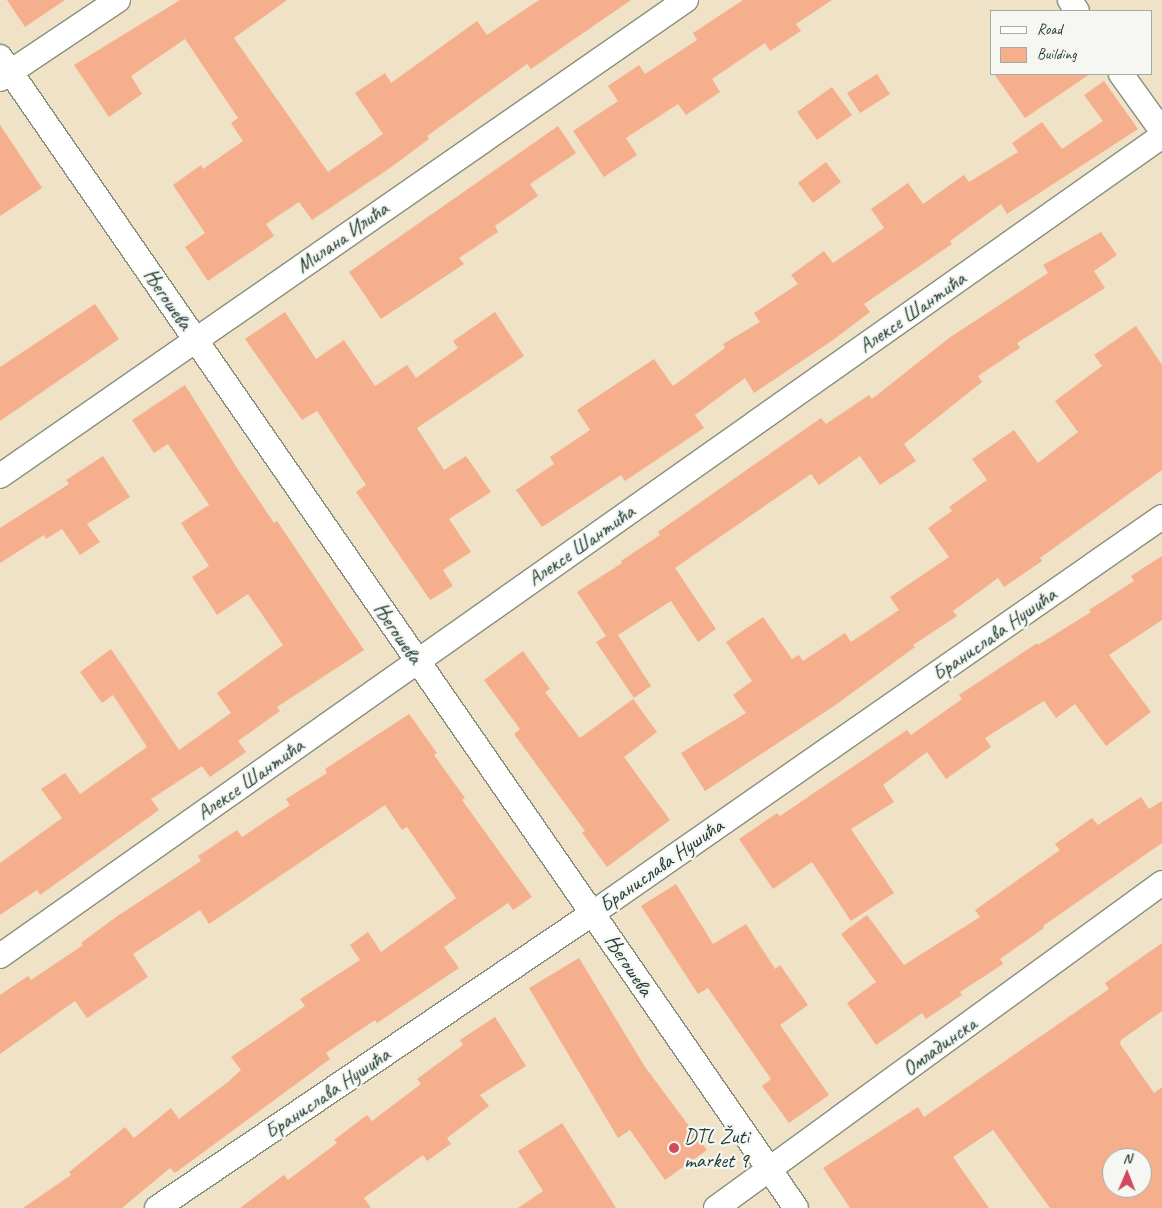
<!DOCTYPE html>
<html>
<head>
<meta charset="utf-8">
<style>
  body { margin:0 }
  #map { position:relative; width:1162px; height:1208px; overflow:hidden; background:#f0e2c6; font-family:Caveat,sans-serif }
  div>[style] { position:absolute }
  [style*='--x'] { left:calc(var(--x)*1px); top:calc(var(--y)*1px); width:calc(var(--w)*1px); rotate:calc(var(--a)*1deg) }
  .building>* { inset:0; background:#f5af8c }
  .roads { filter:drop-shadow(1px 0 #88907d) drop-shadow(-1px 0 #88907d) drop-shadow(0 1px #88907d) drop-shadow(0 -1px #88907d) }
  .minor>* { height:24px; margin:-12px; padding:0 12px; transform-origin:12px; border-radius:12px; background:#fff }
  .dots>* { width:14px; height:14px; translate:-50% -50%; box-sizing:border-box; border:2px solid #f6f6f2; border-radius:50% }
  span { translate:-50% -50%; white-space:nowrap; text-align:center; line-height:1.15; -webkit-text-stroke:4.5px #f6f6f2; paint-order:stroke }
  .street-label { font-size:21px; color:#1f3d34 }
  .poi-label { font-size:21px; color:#1f3d34 }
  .left { translate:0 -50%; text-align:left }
  .legend { position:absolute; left:990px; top:10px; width:162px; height:65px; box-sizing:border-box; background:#f6f6f2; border:1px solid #a0aca6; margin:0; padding:6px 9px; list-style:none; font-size:15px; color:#1f3d34 }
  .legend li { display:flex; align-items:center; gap:10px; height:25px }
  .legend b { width:25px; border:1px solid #a0aca6 }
  .north { position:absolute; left:1102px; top:1148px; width:50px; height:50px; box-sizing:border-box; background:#f6f6f2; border:1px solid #a0aca6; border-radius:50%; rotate:1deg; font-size:14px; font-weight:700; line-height:20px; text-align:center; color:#1f3d34 }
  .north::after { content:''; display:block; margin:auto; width:18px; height:22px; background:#d1495b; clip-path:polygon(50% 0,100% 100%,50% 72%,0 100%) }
</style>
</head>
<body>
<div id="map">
  <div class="building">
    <div style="clip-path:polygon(7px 0,65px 0,25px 27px)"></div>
    <div style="clip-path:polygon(180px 0,287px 0,234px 38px,328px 172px,383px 134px,355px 93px,385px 73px,391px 83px,477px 21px,487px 35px,539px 0,631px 0,531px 69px,527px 64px,427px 136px,429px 139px,390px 168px,312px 220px,299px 202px,266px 224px,274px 236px,208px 281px,185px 247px,205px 233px,173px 185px,201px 165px,203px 169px,243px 141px,231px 123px,238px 118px,185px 39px,131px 76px,142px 94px,109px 117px,74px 65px)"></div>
    <div style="clip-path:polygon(743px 0,832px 0,796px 24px,801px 31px,770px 51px,765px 43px,712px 79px,720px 92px,686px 115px,678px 104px,626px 138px,637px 155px,604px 177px,573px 131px,618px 101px,608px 86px,639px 65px,645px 74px,697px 40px,693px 33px)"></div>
    <div style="clip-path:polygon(877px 74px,890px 94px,860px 113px,847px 93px)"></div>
    <div style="clip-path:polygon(994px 74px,1090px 74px,1025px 118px)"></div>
    <div style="clip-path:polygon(1104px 81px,1138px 129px,1007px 214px,1001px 204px,950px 241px,952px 244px,864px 304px,870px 312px,833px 340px,754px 393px,745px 378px,695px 415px,704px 428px,625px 481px,621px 475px,542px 527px,516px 490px,554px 464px,550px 457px,590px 430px,577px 410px,654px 359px,673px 386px,725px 348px,723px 344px,760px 322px,754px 313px,798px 284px,791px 275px,824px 251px,833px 263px,884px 228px,871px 209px,908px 183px,923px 204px,964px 175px,969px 182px,1018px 152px,1012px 143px,1042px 122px,1062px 149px,1103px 121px,1084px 95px)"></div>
    <div style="clip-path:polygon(832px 87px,852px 115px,817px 140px,797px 112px)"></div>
    <div style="clip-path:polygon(0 125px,42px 188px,0 216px)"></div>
    <div style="clip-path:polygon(558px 126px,576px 153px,530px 184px,538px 196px,495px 226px,498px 232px,459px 258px,464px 264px,381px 319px,349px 272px)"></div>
    <div style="clip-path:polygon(826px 162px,841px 182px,813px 203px,798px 183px)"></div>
    <div style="clip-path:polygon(1101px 232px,1117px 255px,1094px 271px,1105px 288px,1017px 343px,1020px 348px,978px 376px,982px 382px,904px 444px,916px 461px,880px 485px,860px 456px,819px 485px,811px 474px,675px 568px,716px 629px,698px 642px,671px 601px,618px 635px,651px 686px,634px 698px,596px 642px,606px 636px,577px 592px,622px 563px,621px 561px,660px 535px,658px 532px,821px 418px,826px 424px,869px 395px,872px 399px,949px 338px,1048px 273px,1043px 265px)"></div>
    <div style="clip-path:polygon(95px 304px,119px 339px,0 421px,0 367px)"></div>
    <div style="clip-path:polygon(285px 312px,316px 359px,344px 340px,375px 386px,407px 365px,416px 378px,458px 348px,453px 341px,495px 312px,524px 356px,417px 428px,444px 470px,466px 456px,491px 492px,449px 519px,471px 552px,443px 570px,453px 586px,430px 600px,356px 492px,366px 485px,317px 411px,302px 420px,245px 339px)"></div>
    <div style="clip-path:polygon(1136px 326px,1162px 365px,1162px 470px,1040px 558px,1042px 561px,1004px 587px,998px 578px,953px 611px,957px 616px,913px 645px,915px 647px,834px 706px,705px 791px,681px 753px,746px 713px,733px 695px,752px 681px,726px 642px,763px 617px,792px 659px,799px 655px,803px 661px,845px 633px,851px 642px,899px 610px,890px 597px,949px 557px,928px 528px,952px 511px,949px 507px,987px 480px,972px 459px,1014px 430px,1038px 463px,1078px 432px,1055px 401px,1102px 366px,1094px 355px)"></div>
    <div style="clip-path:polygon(185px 385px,237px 468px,274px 523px,277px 521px,364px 650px,277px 707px,280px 711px,238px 741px,246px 752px,210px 777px,202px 766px,151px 799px,159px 810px,40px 895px,37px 890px,0 915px,0 863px,62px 818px,41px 789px,65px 773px,80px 794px,147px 747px,113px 695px,102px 703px,80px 672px,111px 649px,179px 750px,231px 713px,217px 693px,283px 645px,248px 594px,217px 615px,192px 577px,209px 566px,181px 523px,209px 505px,168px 444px,154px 453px,132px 420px)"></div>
    <div style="clip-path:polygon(103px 456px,130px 497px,87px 524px,100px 542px,80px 555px,62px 529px,46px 539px,44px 535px,0 563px,0 528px,69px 484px,66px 480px)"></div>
    <div style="clip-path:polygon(1162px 556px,1162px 620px,1109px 655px,1151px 712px,1106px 746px,1075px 704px,1056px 718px,1044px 701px,985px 738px,991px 747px,946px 779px,927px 752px,883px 785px,894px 802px,851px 829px,894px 893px,851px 921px,812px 862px,773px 889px,739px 839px,777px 813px,780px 816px,907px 730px,911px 735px,962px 699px,959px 695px,1037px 643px,1038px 645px,1091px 612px,1089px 610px,1134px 581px,1131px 576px)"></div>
    <div style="clip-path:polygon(523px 651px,550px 689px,545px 692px,580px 738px,633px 699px,657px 732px,624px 757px,670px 820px,607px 867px,582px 833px,585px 831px,514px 734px,520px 729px,484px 680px)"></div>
    <div style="clip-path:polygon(409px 714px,437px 753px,434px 755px,465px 798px,462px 800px,532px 897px,513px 910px,508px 903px,444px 947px,459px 968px,377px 1023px,375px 1020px,326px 1053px,330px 1059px,175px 1173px,170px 1168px,122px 1208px,23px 1208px,71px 1175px,69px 1172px,125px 1127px,134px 1138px,171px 1108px,179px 1119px,228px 1082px,241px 1070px,231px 1057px,305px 1006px,300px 999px,360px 960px,350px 945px,368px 932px,381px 952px,456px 898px,407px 827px,402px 830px,385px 805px,209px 924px,200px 910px,133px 954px,148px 977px,87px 1018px,75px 1001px,0 1054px,0 995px,28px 976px,31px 980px,83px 945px,81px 943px,116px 917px,201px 861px,198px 856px,237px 830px,242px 837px,290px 805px,286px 799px,327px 773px,325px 769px)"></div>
    <div style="clip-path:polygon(1141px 797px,1149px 809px,1162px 801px,1162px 843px,1043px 926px,1044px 928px,1000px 959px,1003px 964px,960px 992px,962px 995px,926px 1019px,922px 1013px,876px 1045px,847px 1003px,876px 982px,841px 934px,867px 915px,904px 965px,980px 917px,975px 910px,1060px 850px,1055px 844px,1092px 818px,1098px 825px)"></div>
    <div style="clip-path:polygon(676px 884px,713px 944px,746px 924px,775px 969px,780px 965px,808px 1005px,780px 1025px,829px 1095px,789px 1123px,762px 1086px,771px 1079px,708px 988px,698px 994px,641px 906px)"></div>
    <div style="clip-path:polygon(evenodd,1162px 943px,1162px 1011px,1121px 1040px,1120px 1044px,1154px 1093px,1162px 1087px,1162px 1208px,1050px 1208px,993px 1130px,953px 1157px,989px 1208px,850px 1208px,823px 1168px,918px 1107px,924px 1117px,1109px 989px,1105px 983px,1162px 943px,1112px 1158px,1142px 1158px,1142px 1188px,1112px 1188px,1112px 1158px)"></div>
    <div style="clip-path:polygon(579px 958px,645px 1067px,707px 1150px,665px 1180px,630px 1130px,618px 1138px,529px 988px)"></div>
    <div style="clip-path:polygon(495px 1017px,526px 1066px,480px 1095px,489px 1106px,447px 1138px,451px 1144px,427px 1161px,423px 1155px,364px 1198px,371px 1208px,240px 1208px,284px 1175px,288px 1180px,337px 1143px,334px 1140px,367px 1115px,372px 1121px,421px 1084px,417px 1079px,463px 1045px,460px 1040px)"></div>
    <div style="clip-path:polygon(562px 1123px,603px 1187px,616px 1208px,518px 1208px,543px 1191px,518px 1151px)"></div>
  </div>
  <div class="roads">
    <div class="minor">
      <div style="--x:1070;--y:0;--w:13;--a:58"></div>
      <div style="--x:0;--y:57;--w:1399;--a:55.33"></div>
      <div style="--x:1121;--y:74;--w:70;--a:54.3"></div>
      <div style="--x:0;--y:79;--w:142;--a:-33.8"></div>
      <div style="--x:0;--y:476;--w:835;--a:-34.76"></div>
      <div style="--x:0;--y:956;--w:1422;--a:-35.21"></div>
      <div style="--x:157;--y:1208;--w:526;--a:-34.08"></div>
      <div style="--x:593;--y:913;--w:693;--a:-34.84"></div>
      <div style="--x:716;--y:1208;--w:552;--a:-36.08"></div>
    </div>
  </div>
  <div class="dots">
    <div style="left:674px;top:1148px;background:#d1495b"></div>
  </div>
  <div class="street-label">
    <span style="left:342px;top:237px;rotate:-35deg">Милана Илића</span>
    <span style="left:168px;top:299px;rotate:55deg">Његошева</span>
    <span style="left:912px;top:312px;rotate:-35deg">Алексе Шантића</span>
    <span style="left:581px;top:545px;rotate:-35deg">Алексе Шантића</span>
    <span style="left:398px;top:633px;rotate:55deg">Његошева</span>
    <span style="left:994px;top:634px;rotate:-35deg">Бранислава Нушића</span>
    <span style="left:250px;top:779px;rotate:-35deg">Алексе Шантића</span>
    <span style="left:661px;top:865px;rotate:-35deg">Бранислава Нушића</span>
    <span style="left:629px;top:965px;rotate:56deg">Његошева</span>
    <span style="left:939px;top:1046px;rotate:-36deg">Омладинска</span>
    <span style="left:327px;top:1093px;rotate:-34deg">Бранислава Нушића</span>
  </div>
  <div class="poi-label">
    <span class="left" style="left:684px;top:1148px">DTL Žuti<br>market 9</span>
  </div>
  <ul class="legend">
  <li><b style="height:6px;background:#fff"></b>Road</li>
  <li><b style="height:14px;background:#f5af8c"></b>Building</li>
  </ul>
  <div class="north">N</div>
</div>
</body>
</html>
